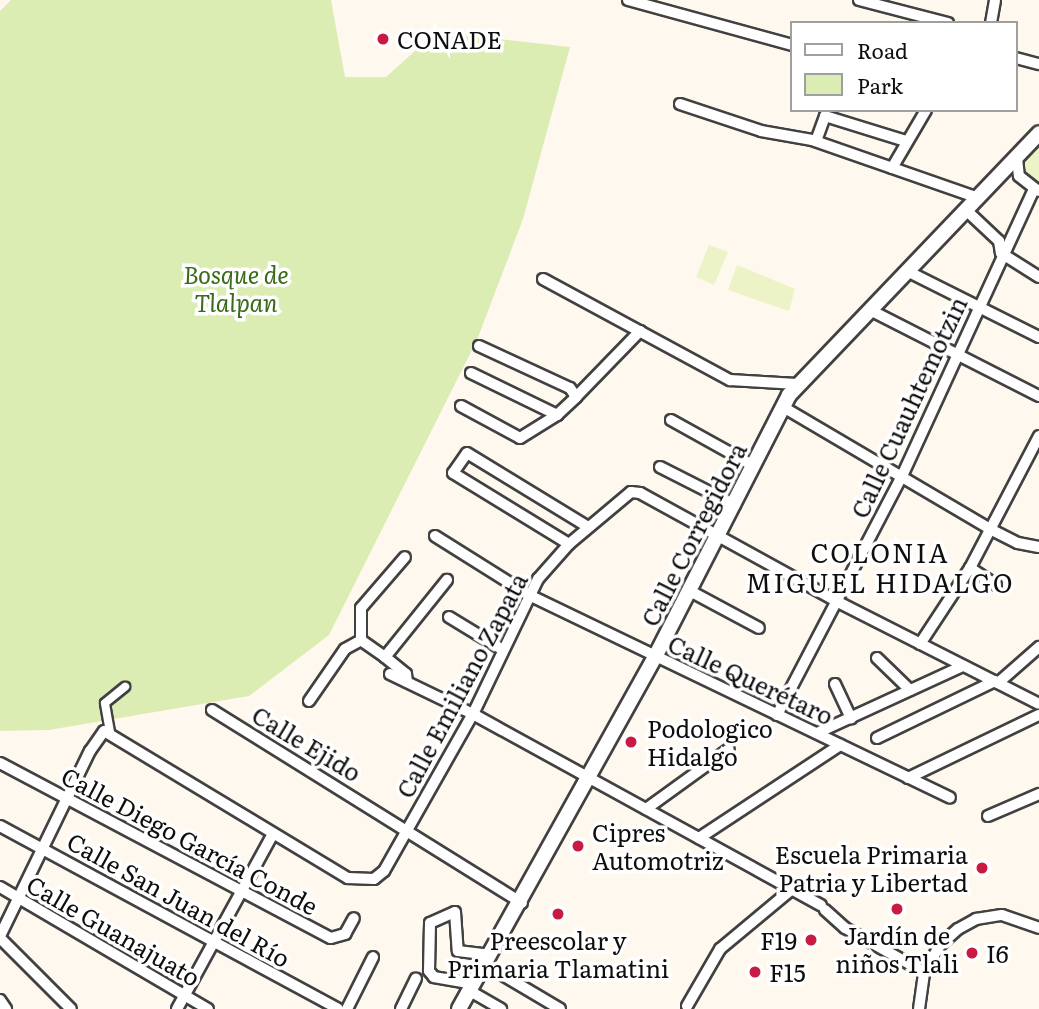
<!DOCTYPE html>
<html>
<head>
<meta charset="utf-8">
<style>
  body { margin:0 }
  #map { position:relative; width:1039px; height:1009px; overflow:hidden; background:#fff8ee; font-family:Literata,serif }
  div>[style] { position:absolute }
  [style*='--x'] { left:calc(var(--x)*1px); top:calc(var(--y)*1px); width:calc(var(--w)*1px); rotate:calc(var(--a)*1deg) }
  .green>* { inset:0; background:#dcedb4 }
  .pitch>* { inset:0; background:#ecf3c7 }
  .roads { filter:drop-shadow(2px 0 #414141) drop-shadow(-2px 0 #414141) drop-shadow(0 2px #414141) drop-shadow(0 -2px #414141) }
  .pedestrian>* { height:8px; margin:-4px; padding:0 4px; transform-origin:4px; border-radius:4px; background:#fff }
  .minor>* { height:10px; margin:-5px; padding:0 5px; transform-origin:5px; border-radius:5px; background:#fff }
  .tertiary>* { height:14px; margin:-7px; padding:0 7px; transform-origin:7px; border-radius:7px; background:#fff }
  .dots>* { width:19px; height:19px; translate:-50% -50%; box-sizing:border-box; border:4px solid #fff; border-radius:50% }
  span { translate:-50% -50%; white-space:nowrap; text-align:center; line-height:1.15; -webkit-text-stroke:7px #fff; paint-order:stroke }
  .poi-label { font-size:24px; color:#0e0e0e }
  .left { translate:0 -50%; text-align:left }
  .right { translate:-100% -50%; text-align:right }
  .park-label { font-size:24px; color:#396b18; font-style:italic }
  .street-label { font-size:24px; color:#0e0e0e }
  .neighbourhood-label { font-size:26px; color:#0e0e0e; letter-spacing:2px }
  .legend { position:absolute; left:790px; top:21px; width:228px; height:91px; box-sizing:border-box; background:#fff; border:2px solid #9f9f9f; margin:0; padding:9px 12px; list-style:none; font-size:21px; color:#0e0e0e }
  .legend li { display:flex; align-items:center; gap:14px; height:35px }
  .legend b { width:35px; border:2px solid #9f9f9f }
</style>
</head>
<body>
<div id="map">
  <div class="green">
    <div style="clip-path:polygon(11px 0,331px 0,345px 77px,386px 77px,436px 32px,570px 47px,523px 219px,477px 340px,329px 635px,249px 696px,49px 730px,0 731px,0 11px)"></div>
  </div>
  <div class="pitch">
    <div style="clip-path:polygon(1039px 144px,1039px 185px,1027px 179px,1022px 164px)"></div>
    <div style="clip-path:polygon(709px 245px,728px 252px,714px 285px,696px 277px)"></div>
    <div style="clip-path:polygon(737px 265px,795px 289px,789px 311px,728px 290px)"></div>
  </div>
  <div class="roads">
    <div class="pedestrian">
      <div style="--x:110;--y:732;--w:29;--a:-100"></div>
      <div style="--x:105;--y:703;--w:26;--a:-39"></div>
    </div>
    <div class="minor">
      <div style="--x:628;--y:0;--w:170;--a:15.3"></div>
      <div style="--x:859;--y:0;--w:92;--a:14.5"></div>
      <div style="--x:991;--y:23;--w:23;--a:-80"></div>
      <div style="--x:1016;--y:58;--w:24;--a:15"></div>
      <div style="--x:680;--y:104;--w:85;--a:18.4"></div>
      <div style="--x:761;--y:131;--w:52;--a:10"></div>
      <div style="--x:812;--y:140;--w:177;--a:19.2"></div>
      <div style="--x:816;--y:141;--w:27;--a:-70"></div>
      <div style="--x:825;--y:116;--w:85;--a:17.2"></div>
      <div style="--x:1017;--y:158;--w:18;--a:84"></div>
      <div style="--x:1019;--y:176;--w:24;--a:38"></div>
      <div style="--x:892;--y:168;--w:67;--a:-59.6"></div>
      <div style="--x:967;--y:211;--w:44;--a:43.2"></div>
      <div style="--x:999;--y:241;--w:12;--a:81"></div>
      <div style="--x:1001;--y:253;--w:45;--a:32.3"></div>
      <div style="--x:911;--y:273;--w:143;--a:26.6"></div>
      <div style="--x:543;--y:279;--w:213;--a:28.4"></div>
      <div style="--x:730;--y:380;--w:67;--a:3.4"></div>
      <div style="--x:872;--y:311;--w:187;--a:27"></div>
      <div style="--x:479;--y:346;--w:100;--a:24.8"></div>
      <div style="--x:570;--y:388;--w:11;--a:56"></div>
      <div style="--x:576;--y:397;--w:92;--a:-45.9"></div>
      <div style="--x:471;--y:373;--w:96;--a:26"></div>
      <div style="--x:461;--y:406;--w:67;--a:28.5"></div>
      <div style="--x:520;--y:438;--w:44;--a:-31.9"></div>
      <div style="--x:557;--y:415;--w:26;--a:-43"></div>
      <div style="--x:783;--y:407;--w:240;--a:30.5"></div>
      <div style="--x:990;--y:529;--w:31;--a:27"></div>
      <div style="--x:1018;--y:543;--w:21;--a:11"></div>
      <div style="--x:671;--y:420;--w:95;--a:29"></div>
      <div style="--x:660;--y:467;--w:84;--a:26.9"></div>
      <div style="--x:435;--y:536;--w:111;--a:32.1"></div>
      <div style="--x:529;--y:595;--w:467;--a:25.7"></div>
      <div style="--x:569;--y:544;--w:136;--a:-148.5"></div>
      <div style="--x:453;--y:473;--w:24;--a:-55"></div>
      <div style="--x:467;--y:453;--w:142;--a:31.4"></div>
      <div style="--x:970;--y:568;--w:31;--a:33"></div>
      <div style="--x:690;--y:591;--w:78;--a:28.2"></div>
      <div style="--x:449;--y:617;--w:63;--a:31.4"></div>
      <div style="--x:920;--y:644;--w:91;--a:-56.7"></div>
      <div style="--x:970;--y:568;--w:149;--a:-62.4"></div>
      <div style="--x:385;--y:657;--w:29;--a:-145"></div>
      <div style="--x:361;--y:640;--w:32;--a:-90"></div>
      <div style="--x:361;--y:608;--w:67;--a:-49.2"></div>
      <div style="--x:877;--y:658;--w:46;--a:44.1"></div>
      <div style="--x:390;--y:674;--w:92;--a:25.7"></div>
      <div style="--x:473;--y:714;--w:397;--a:28.8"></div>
      <div style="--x:407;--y:682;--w:8;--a:-97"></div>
      <div style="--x:406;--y:674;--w:27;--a:-141"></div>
      <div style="--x:385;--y:657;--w:99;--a:-51.2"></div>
      <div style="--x:998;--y:683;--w:55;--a:-41.3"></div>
      <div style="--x:835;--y:684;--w:38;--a:65"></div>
      <div style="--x:309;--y:701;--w:63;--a:-55.3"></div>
      <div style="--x:345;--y:649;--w:18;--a:-29"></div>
      <div style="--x:212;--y:710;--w:365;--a:31.9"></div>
      <div style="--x:777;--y:715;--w:270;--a:-62.4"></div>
      <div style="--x:902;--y:476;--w:316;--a:-65.3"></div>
      <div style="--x:817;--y:733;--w:161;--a:-24.7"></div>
      <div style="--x:877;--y:738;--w:131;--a:-25.8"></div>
      <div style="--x:0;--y:763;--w:374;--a:27.9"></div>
      <div style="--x:331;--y:938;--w:15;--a:-16"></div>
      <div style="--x:345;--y:934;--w:18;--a:-61"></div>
      <div style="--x:908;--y:778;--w:145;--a:-25.7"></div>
      <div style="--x:646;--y:809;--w:102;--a:-35.9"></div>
      <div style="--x:988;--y:816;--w:56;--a:-23.3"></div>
      <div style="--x:0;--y:826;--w:384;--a:28.4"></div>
      <div style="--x:699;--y:838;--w:169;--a:-33.4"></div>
      <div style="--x:0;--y:887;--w:241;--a:30.4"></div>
      <div style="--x:825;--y:910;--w:27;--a:42"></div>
      <div style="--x:845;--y:928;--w:90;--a:29.1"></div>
      <div style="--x:0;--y:936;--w:206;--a:-64.1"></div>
      <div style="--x:90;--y:751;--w:24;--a:-55"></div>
      <div style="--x:104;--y:731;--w:285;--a:31.1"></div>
      <div style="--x:348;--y:878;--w:26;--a:2"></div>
      <div style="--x:374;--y:879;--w:13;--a:-39"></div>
      <div style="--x:384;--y:871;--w:180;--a:-60.5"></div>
      <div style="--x:473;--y:714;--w:150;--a:-64.3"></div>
      <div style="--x:538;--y:579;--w:47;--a:-48.5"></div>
      <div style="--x:569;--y:544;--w:81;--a:-40"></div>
      <div style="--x:631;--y:492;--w:9;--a:6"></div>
      <div style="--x:640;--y:493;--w:226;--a:28.8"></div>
      <div style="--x:838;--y:602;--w:225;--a:26.9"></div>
      <div style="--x:0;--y:938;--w:100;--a:45"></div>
      <div style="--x:486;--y:965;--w:86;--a:30.7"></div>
      <div style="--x:474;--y:984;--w:41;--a:-170.1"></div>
      <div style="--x:434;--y:977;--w:8;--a:-130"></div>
      <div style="--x:429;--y:971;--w:48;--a:-88.8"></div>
      <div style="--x:430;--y:923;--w:27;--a:-24"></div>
      <div style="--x:455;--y:912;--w:39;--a:86"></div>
      <div style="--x:458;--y:951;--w:33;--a:7"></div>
      <div style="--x:470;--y:991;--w:36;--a:30"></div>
      <div style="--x:0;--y:1000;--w:11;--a:56"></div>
      <div style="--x:687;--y:1006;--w:66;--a:-59.9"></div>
      <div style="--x:720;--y:949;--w:94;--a:-39.8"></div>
      <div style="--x:177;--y:1009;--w:200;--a:-61.3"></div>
      <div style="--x:347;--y:1009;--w:58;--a:-63.4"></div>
      <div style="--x:401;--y:1009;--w:34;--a:-64"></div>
      <div style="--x:919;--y:1009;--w:37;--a:-82"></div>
      <div style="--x:924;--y:972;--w:31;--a:-59"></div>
      <div style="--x:940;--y:945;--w:24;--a:-42"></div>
      <div style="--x:958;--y:929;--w:21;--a:-29"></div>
      <div style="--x:976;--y:919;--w:26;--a:-9"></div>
      <div style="--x:1002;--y:915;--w:39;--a:19"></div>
    </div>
    <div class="tertiary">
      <div style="--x:459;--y:1009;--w:403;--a:-60.9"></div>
      <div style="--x:655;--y:657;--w:294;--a:-62.9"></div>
      <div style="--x:789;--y:395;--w:362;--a:-46.3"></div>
    </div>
  </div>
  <div class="dots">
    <div style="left:383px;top:39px;background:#c91a44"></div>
    <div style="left:631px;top:742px;background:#c91a44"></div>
    <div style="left:578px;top:846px;background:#c91a44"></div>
    <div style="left:982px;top:868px;background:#c91a44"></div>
    <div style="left:897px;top:909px;background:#c91a44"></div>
    <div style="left:558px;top:914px;background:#c91a44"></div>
    <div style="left:811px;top:940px;background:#c91a44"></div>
    <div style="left:972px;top:953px;background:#c91a44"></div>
    <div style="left:755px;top:972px;background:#c91a44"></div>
  </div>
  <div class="poi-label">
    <span class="left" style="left:397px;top:39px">CONADE</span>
    <span class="left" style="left:647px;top:742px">Podologico<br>Hidalgo</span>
    <span class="left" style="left:592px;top:846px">Cipres<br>Automotriz</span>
    <span class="right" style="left:968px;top:868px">Escuela Primaria<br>Patria y Libertad</span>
    <span style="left:897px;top:949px">Jardín de<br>niños Tlali</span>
    <span style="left:558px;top:954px">Preescolar y<br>Primaria Tlamatini</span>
    <span class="right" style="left:797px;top:940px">F19</span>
    <span class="left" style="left:986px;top:953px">I6</span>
    <span class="left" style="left:769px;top:972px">F15</span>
  </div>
  <div class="park-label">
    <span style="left:236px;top:288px">Bosque de<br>Tlalpan</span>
  </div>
  <div class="street-label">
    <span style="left:908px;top:407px;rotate:-65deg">Calle Cuauhtemotzin</span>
    <span style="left:693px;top:534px;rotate:-63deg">Calle Corregidora</span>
    <span style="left:751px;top:679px;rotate:25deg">Calle Querétaro</span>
    <span style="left:461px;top:685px;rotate:-62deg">Calle Emiliano Zapata</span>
    <span style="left:307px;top:743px;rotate:31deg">Calle Ejido</span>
    <span style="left:190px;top:840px;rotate:28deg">Calle Diego García Conde</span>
    <span style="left:179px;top:899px;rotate:29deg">Calle San Juan del Río</span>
    <span style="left:114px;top:930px;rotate:30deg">Calle Guanajuato</span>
  </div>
  <div class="neighbourhood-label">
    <span style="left:880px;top:567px">COLONIA<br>MIGUEL HIDALGO</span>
  </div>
  <ul class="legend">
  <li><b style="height:9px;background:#fff"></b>Road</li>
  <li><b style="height:19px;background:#dcedb4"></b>Park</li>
  </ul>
</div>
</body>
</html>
